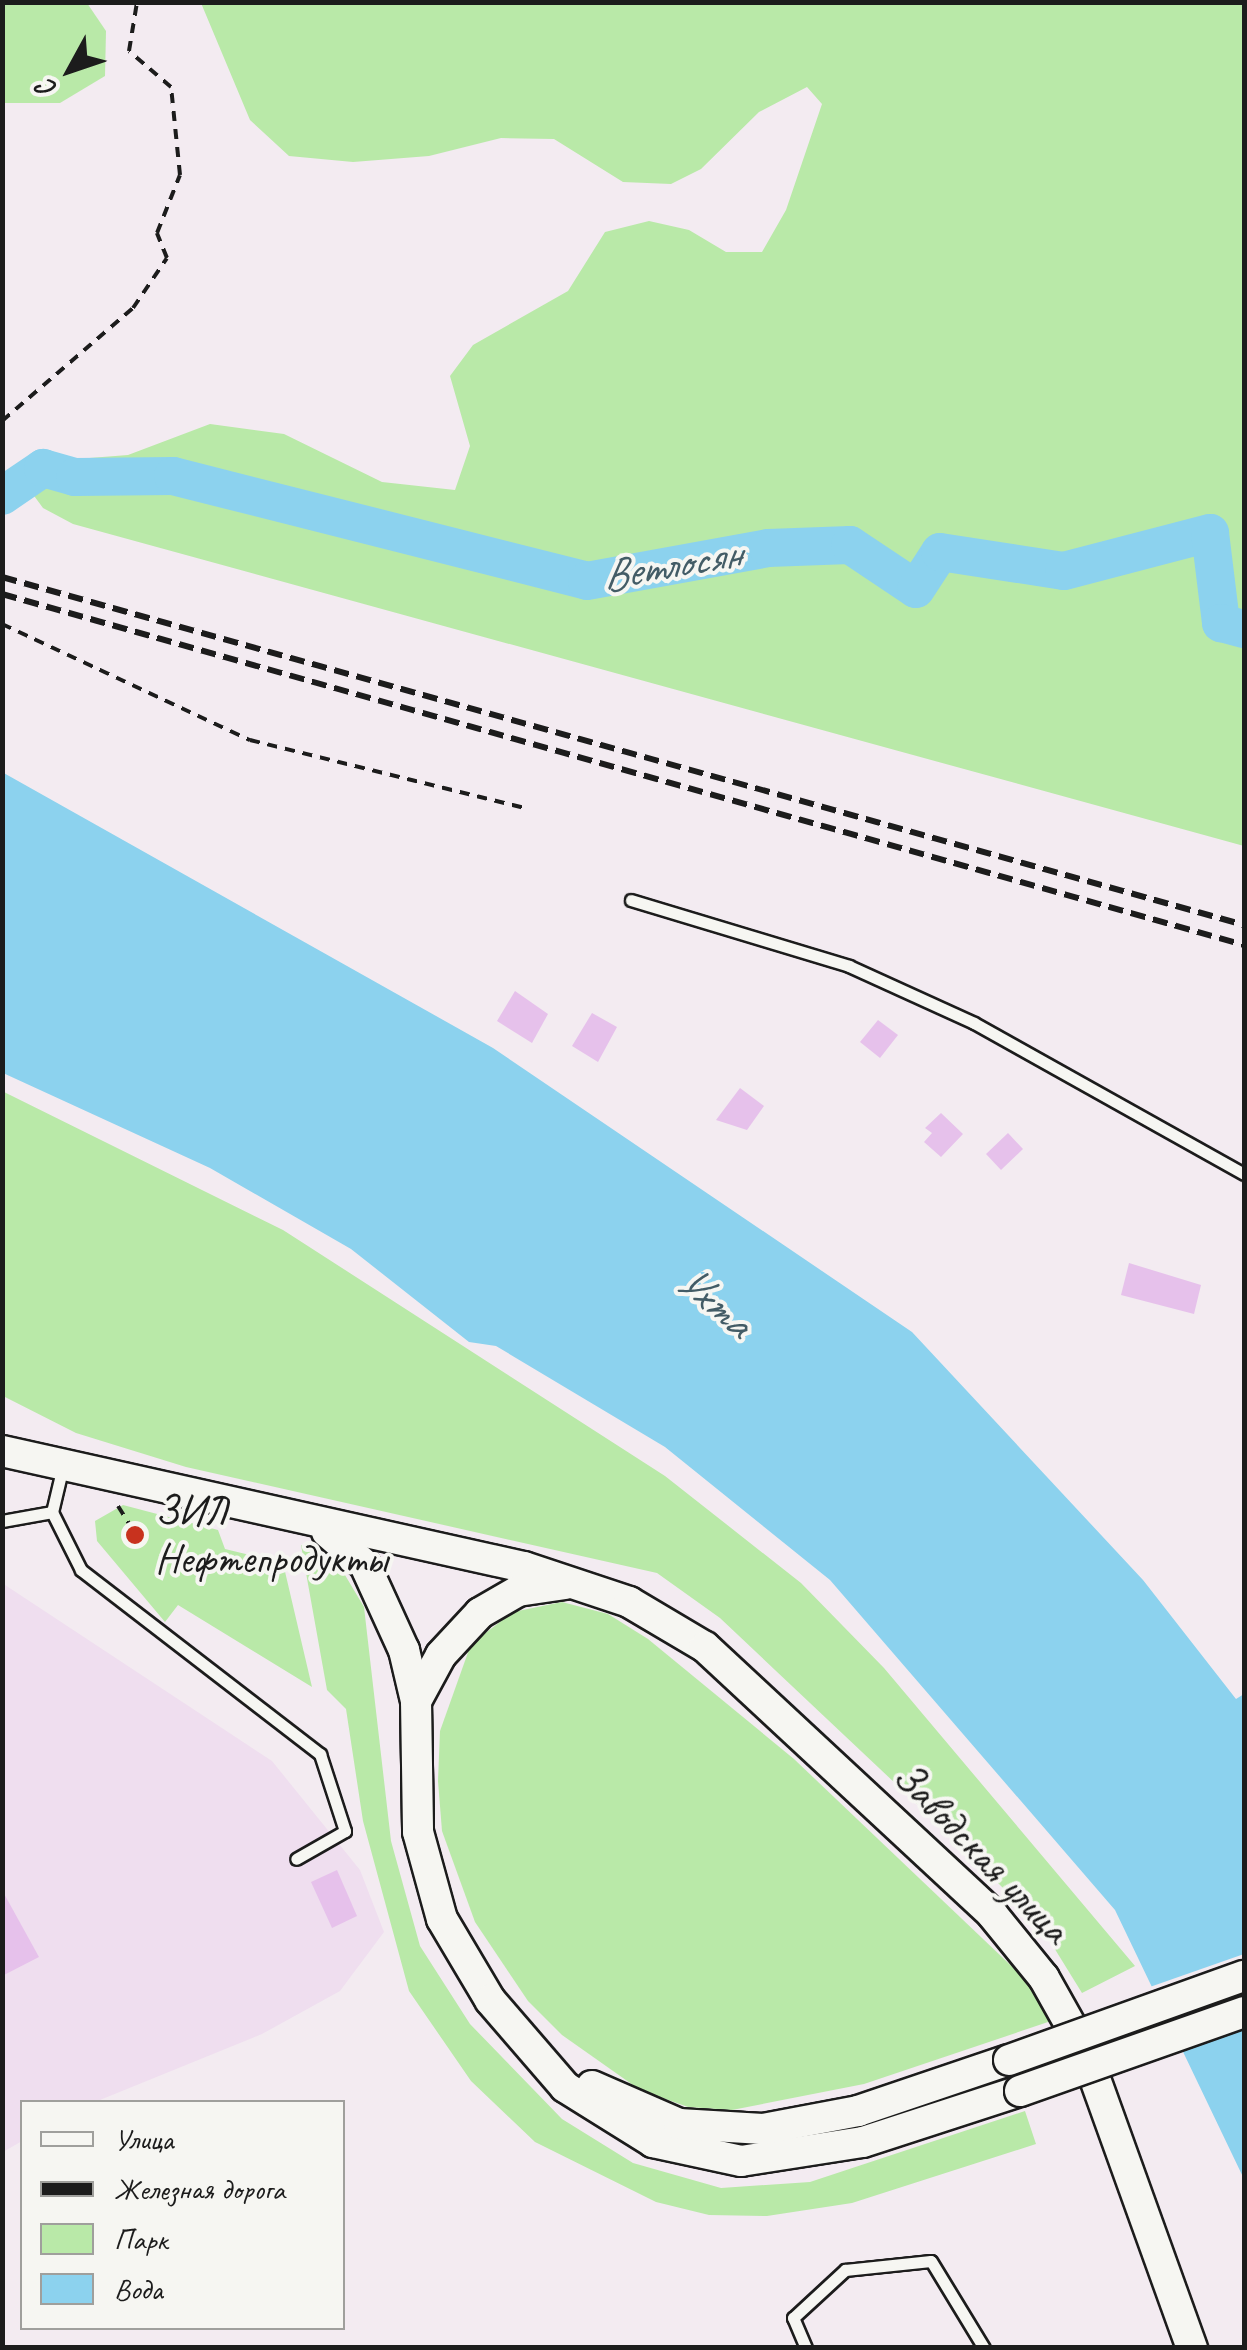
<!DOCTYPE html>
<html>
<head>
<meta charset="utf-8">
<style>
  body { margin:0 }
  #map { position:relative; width:1247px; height:2350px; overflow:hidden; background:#f3ebf1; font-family:Caveat,sans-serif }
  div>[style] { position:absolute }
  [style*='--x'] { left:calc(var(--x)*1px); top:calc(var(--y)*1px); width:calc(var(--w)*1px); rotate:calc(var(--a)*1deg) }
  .built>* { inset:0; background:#efdeef }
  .green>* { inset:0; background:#b9e9a8 }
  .water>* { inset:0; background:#8cd2ee }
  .pier>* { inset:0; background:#f3ebf1 }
  .river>* { height:38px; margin:-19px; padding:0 19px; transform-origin:19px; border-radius:19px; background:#8cd2ee }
  .building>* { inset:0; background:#e6c1eb }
  .path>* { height:4px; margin-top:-2px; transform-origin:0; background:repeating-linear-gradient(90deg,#1c1c1c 0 10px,transparent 0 18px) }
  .roads { filter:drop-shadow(2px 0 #1c1c1c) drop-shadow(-2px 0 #1c1c1c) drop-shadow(0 2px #1c1c1c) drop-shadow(0 -2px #1c1c1c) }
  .lane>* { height:11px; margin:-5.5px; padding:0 5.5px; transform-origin:5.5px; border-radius:5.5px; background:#f6f6f2 }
  .secondary>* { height:30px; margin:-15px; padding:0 15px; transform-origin:15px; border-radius:15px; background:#f6f6f2 }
  .rail>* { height:6px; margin-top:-3px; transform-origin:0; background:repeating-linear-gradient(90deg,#1c1c1c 0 15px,transparent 0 23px) }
  .bridges { filter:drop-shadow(2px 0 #1c1c1c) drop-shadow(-2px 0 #1c1c1c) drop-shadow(0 2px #1c1c1c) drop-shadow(0 -2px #1c1c1c) }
  .secondary-bridge>* { height:30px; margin:-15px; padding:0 15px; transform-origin:15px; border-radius:15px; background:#f6f6f2 }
  .dots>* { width:28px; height:28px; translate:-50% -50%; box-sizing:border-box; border:5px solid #f6f6f2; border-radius:50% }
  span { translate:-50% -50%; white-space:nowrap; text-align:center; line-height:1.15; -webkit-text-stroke:8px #f6f6f2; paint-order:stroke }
  .poi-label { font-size:42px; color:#1c1c1c }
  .left { translate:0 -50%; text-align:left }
  .street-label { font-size:42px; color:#1c1c1c }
  .water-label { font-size:45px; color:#435c66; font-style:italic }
  .frame { position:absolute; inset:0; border:5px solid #1c1c1c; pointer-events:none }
  .legend { position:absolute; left:20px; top:2100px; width:325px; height:230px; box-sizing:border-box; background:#f6f6f2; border:2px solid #9f9f9c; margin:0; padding:12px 18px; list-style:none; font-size:30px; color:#1c1c1c }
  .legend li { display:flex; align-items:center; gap:20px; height:50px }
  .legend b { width:50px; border:2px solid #9f9f9c }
  .north { position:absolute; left:20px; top:20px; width:100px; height:100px; -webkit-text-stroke:8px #f6f6f2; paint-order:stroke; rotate:230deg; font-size:28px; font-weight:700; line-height:40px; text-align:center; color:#1c1c1c }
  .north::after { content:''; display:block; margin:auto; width:35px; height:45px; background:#1c1c1c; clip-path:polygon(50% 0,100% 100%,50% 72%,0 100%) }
</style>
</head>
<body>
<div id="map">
  <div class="built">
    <div style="clip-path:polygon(2px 1583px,272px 1761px,360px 1870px,384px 1932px,340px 1991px,262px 2034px,95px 2102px,22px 2102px,22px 2141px,3px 2152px)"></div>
  </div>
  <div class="green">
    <div style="clip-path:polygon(2px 3px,87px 3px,106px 31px,105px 76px,60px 103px,3px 103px)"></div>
    <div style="clip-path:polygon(201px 3px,1244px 3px,1244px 846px,73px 524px,43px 508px,29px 489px,38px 462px,128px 455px,210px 424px,284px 434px,382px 482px,455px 490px,470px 446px,450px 376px,473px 345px,568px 291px,605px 232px,649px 221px,689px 230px,726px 252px,762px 252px,786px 210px,822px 104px,807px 87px,759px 112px,701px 169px,671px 184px,623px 182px,554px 139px,501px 138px,429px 156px,353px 162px,289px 156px,250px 120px)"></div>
    <div style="clip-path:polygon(2px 1091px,283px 1230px,665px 1476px,801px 1583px,884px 1668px,1135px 1966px,1082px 1993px,1040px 1925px,950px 1835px,720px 1618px,657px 1573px,186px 1467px,76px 1433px,3px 1396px)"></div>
    <div style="clip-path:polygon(123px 1505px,218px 1530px,225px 1549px,283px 1563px,312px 1687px,178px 1605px,165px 1622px,97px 1541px,95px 1521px)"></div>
    <div style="clip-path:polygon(301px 1545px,342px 1570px,364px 1607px,391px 1841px,420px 1946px,470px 2024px,562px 2119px,633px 2163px,721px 2188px,810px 2182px,1025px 2111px,1036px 2144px,852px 2203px,767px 2216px,709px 2215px,656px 2202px,535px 2142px,471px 2081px,409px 1991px,363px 1821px,346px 1709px,327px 1690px)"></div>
    <div style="clip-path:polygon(562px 1602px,608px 1614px,648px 1639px,794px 1759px,1025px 1979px,1054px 2020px,864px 2084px,732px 2110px,688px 2107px,640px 2090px,562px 2035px,528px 2001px,475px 1922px,442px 1831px,438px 1781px,440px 1731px,471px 1644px,513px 1612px)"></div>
  </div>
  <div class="water">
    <div style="clip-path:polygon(2px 772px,493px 1048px,912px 1332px,1143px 1580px,1236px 1699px,1244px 1694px,1244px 2179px,1115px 1910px,830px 1580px,665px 1447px,496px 1346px,469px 1342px,351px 1249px,210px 1168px,3px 1073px)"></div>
  </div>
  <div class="pier">
    <div style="clip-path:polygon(1244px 1954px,1244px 2028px,1178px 2051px,1147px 1988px)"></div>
  </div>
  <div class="river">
    <div style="--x:2;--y:496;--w:50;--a:-34.3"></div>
    <div style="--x:43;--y:468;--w:33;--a:16"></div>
    <div style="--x:75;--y:477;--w:98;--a:-0.6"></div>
    <div style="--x:173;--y:476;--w:427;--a:14.2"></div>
    <div style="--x:587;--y:581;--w:184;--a:-10.3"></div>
    <div style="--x:768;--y:548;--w:82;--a:-2.1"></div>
    <div style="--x:850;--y:545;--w:79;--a:33.7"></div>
    <div style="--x:916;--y:589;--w:44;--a:-57"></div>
    <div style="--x:940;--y:552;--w:125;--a:8.7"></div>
    <div style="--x:1064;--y:571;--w:151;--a:-14.6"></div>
    <div style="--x:1210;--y:533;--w:91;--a:83"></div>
    <div style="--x:1221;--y:623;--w:24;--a:15"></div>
  </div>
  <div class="building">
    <div style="clip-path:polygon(515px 991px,548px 1014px,532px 1043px,497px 1021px)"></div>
    <div style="clip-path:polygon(592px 1013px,617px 1027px,598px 1062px,572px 1046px)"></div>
    <div style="clip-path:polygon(878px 1020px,898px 1035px,880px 1058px,860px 1042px)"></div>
    <div style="clip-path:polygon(740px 1088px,764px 1106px,747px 1130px,716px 1120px)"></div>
    <div style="clip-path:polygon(941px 1113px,963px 1134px,941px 1157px,924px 1142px,932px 1133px,925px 1128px)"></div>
    <div style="clip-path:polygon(1008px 1133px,1023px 1149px,1001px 1170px,986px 1154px)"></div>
    <div style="clip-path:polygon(1129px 1263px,1201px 1285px,1194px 1314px,1121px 1295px)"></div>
    <div style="clip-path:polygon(337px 1870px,357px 1916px,332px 1928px,311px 1882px)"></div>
    <div style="clip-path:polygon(2px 1890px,39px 1957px,2px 1976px)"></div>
  </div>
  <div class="path">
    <div style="--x:2;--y:421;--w:173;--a:-40.8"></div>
    <div style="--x:133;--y:308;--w:60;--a:-55.8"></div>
    <div style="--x:167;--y:258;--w:27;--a:-112"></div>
    <div style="--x:157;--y:233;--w:62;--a:-68.4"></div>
    <div style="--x:180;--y:175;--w:88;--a:-95.8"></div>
    <div style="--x:171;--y:87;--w:55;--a:-139.4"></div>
    <div style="--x:129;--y:51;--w:50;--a:-80.7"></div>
    <div style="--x:2;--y:624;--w:274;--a:25.1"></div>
    <div style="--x:250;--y:740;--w:282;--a:13.9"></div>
    <div style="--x:118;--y:1506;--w:26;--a:58"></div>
  </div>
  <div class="roads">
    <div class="lane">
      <div style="--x:631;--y:900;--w:228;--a:16.8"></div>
      <div style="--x:849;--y:966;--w:137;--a:24.5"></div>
      <div style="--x:974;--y:1023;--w:309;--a:29.2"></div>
      <div style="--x:63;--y:1466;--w:47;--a:103.4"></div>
      <div style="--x:52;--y:1512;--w:65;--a:63.4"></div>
      <div style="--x:81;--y:1570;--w:302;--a:37.6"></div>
      <div style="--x:320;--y:1754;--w:81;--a:72"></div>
      <div style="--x:345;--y:1831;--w:56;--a:150.3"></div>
      <div style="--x:2;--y:1521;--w:51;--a:-10.2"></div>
      <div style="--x:806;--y:2348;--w:33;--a:-113"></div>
      <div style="--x:793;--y:2318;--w:71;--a:-42.7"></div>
      <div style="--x:845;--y:2270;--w:86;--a:-6"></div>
      <div style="--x:931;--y:2261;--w:102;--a:58.7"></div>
    </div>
    <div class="secondary">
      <div style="--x:2;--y:1451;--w:535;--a:12.53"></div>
      <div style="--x:524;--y:1567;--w:111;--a:18.4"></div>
      <div style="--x:629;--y:1602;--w:88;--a:30.6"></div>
      <div style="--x:705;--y:1647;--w:392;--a:42.9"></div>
      <div style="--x:992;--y:1914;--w:82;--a:50.9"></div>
      <div style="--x:1044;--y:1978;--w:84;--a:60.7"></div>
      <div style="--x:1085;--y:2051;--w:316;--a:70.2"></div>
      <div style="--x:327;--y:1532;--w:50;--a:41"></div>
      <div style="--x:365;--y:1565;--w:94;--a:65.4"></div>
      <div style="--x:404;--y:1650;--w:52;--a:76.8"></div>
      <div style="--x:416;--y:1701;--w:131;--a:89.1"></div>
      <div style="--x:418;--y:1832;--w:90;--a:74.6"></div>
      <div style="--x:442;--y:1919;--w:94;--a:59.3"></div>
      <div style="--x:490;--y:2000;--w:115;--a:49.2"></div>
      <div style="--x:565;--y:2087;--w:104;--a:32"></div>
      <div style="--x:653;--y:2142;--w:90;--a:12.2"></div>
      <div style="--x:741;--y:2161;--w:123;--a:-8.9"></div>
      <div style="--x:863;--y:2142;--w:165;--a:-18"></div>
      <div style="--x:416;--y:1701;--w:52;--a:-61.5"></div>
      <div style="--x:441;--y:1655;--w:57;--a:-47.1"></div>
      <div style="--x:480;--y:1613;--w:44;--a:-30.1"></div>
      <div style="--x:518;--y:1591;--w:48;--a:-8.5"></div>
      <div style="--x:592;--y:2086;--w:95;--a:23.6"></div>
      <div style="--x:679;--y:2124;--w:84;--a:3.4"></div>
      <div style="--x:763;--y:2129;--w:97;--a:-10.7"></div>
      <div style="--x:858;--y:2111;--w:159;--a:-18.7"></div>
    </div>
  </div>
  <div class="rail">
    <div style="--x:2;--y:577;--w:1290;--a:15.65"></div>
    <div style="--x:2;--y:594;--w:1291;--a:15.78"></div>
  </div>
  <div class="bridges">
    <div class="secondary-bridge">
      <div style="--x:1009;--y:2060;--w:250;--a:-19.7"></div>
      <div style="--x:1020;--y:2091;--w:238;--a:-19.4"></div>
    </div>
  </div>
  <div class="dots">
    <div style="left:135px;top:1535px;background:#c8321e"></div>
  </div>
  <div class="poi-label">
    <span class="left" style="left:155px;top:1535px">ЗИЛ<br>Нефтепродукты</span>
  </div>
  <div class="street-label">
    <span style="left:981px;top:1853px;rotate:46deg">Заводская улица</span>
  </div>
  <div class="water-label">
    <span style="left:671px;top:565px;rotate:-10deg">Ветлосян</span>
    <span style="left:714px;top:1301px;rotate:41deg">Ухта</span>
  </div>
  <div class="frame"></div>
  <ul class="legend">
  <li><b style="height:12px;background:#f6f6f2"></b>Улица</li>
  <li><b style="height:12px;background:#1c1c1c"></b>Железная дорога</li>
  <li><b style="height:28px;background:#b9e9a8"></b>Парк</li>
  <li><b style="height:28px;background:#8cd2ee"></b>Вода</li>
  </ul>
  <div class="north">С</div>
</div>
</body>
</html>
